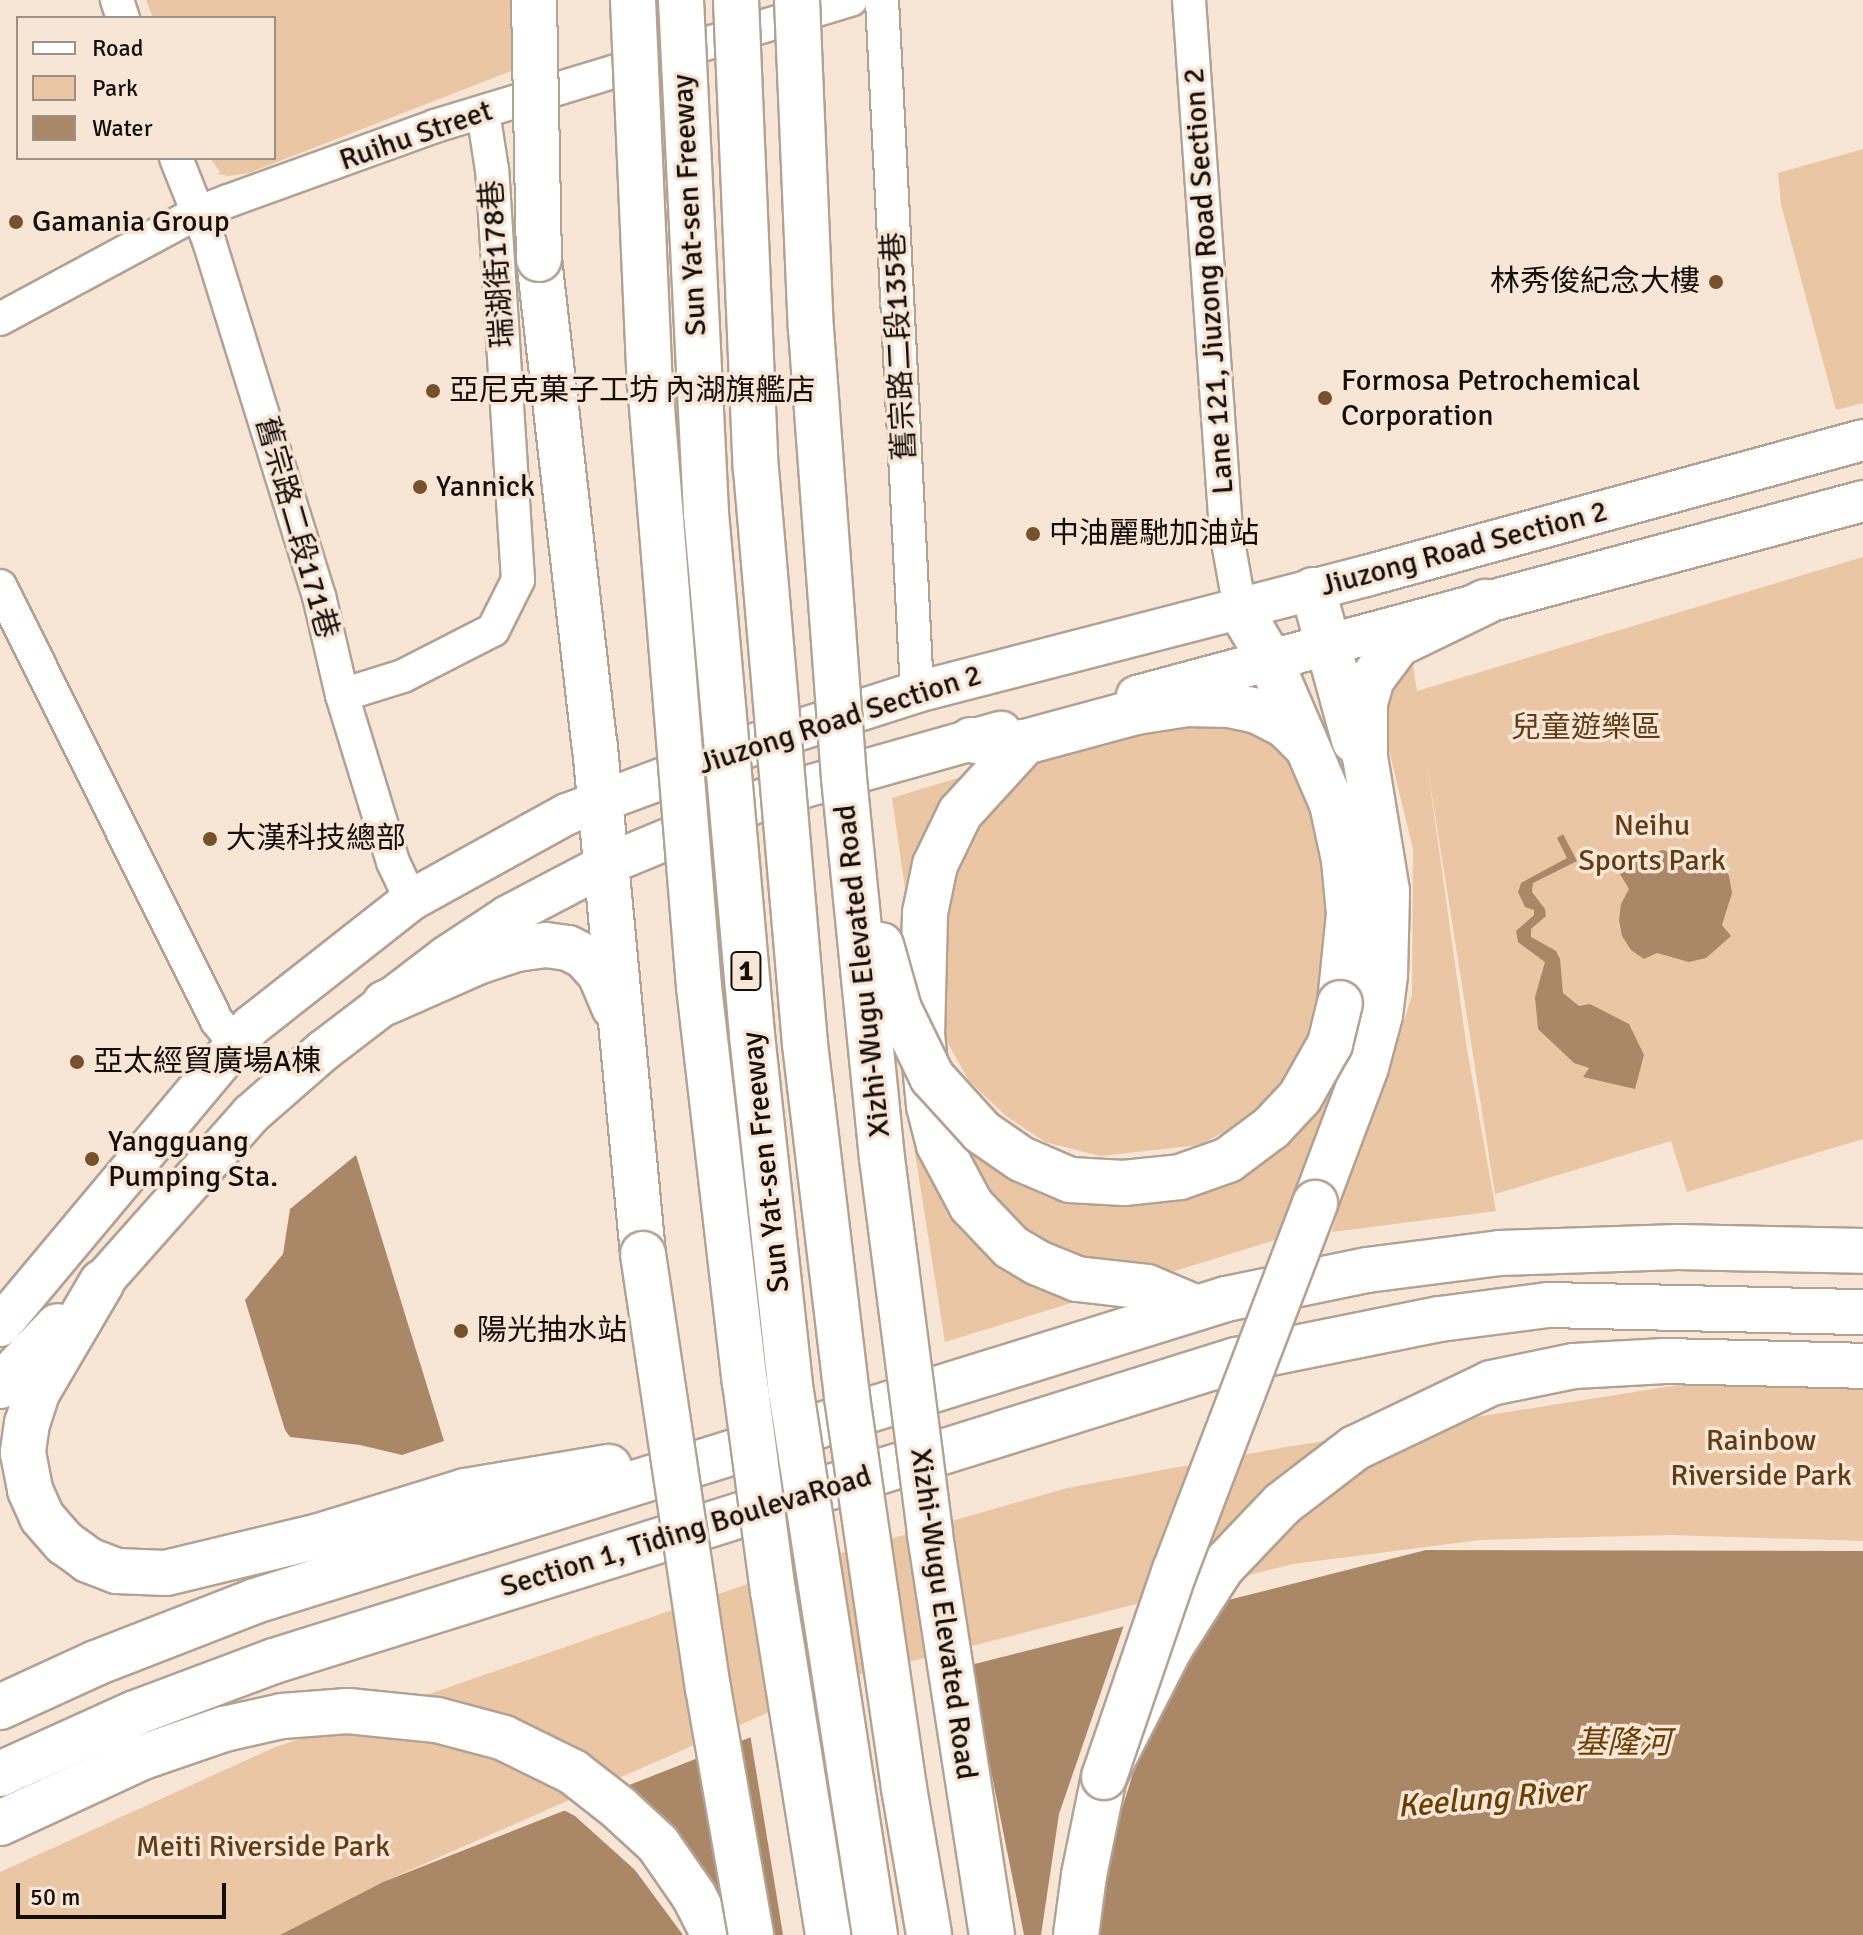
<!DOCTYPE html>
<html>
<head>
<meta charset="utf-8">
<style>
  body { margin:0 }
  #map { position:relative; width:1863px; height:1935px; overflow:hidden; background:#f7e6d6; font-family:Signika,"Noto Sans TC",sans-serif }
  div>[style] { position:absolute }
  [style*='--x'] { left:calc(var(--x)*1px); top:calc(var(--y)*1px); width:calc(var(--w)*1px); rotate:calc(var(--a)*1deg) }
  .green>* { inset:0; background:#eac6a4 }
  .water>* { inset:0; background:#aa8867 }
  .pier>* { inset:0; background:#f7e6d6 }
  .roads { filter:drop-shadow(2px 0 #b2a293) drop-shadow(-2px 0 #b2a293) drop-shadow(0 2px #b2a293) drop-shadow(0 -2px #b2a293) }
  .minor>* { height:32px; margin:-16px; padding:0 16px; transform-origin:16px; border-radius:16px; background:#fff }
  .major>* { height:40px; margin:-20px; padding:0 20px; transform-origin:20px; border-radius:20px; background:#fff }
  .highway>* { height:44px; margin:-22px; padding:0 22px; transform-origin:22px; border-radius:22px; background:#fff }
  .bridges { filter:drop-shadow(2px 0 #b2a293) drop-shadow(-2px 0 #b2a293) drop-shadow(0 2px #b2a293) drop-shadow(0 -2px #b2a293) }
  .highway-bridge>* { height:44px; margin:-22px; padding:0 22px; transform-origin:22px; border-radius:22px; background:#fff }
  .dots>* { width:22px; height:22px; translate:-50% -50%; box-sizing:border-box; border:4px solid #f7e6d6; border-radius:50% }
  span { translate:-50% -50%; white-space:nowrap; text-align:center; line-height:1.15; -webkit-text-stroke:7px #f7e6d6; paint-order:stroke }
  .shield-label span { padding:2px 6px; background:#f7e6d6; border:2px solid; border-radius:6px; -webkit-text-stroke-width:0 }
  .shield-label { font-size:28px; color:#150f0a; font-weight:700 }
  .street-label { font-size:30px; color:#150f0a }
  .poi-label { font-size:30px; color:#150f0a }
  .left { translate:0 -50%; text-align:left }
  .right { translate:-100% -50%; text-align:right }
  .park-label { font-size:30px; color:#613d15 }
  .water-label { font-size:32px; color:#6a3d00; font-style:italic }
  .legend { position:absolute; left:16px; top:16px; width:260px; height:144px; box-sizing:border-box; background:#f7e6d6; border:2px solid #9d9084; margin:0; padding:10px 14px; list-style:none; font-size:24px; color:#150f0a }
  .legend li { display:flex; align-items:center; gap:16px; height:40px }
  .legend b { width:40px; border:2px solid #9d9084 }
  .scale { position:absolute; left:16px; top:1883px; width:210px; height:36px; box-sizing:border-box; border:4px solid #150f0a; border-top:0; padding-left:10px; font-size:24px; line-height:28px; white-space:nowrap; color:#150f0a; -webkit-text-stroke:6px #f7e6d6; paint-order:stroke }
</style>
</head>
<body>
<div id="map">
  <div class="green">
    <div style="clip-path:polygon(146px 0,522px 0,524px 66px,249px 173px,229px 176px,218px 174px,220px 172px,210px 158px,274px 158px,274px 18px,153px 18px)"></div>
    <div style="clip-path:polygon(1863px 149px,1863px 403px,1836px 410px,1781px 204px,1778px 173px)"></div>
    <div style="clip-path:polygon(1863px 557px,1863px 1139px,1687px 1192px,1671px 1141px,1495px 1194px,1427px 764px,1467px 1049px,1496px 1211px,1332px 1232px,1340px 1200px,1382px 1094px,1412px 995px,1413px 849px,1379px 709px,1413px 665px,1417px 691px)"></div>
    <div style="clip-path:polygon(1226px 704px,1309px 746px,1342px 900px,1320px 1042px,1260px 1112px,1200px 1145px,1100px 1156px,1045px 1142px,1006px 1116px,969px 1081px,945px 1038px,917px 972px,892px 798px,1167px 714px)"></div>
    <div style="clip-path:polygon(896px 1034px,1063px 1178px,1184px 1180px,1327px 1076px,1358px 1065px,1288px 1236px,945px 1342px)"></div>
    <div style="clip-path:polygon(1729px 1377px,1863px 1380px,1863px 1541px,1670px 1535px,1480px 1540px,1293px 1564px,846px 1678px,383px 1882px,280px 1935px,0 1935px,0 1872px,273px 1748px,820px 1559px,1067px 1488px,1286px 1447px)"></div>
  </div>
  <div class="water">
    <div style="clip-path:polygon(1563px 834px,1577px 861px,1533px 883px,1532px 892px,1545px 909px,1546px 916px,1531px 929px,1531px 937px,1556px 951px,1560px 959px,1563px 993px,1579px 1006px,1590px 1004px,1629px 1024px,1644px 1055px,1635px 1089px,1583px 1077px,1589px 1068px,1574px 1063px,1538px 1029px,1535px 997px,1545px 962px,1518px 942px,1516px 931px,1534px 915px,1534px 910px,1525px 907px,1518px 892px,1521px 883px,1567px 858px,1557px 838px)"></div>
    <div style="clip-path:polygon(1663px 850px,1695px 861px,1707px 851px,1720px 862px,1729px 876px,1732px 893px,1722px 925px,1731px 936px,1706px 958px,1689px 962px,1657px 953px,1644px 959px,1631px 950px,1622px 936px,1619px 920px,1621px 904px,1629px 889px,1620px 874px,1632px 861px)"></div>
    <div style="clip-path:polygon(356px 1155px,444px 1441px,402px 1455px,360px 1445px,290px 1437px,285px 1430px,245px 1300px,283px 1254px,290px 1209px)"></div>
    <div style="clip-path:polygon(1426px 1550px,1863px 1551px,1863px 1935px,280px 1935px,383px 1882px,868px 1691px)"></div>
  </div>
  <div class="pier">
    <div style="clip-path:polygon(1222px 1602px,1144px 1739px,1094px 1897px,1092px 1935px,1041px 1935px,1059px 1814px,1125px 1622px)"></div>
    <div style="clip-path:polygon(969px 1662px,1024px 1935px,783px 1935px,750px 1734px,866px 1688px)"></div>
    <div style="clip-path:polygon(598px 1793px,731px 1935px,683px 1935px,635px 1870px,575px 1816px,560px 1808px)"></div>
  </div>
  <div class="roads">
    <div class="minor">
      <div style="--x:117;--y:0;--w:19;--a:72"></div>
      <div style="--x:882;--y:0;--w:693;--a:87.1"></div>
      <div style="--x:1189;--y:0;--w:532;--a:86.01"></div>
      <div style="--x:1226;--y:531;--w:79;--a:79.8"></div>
      <div style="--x:176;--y:158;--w:89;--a:68.3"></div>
      <div style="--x:209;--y:241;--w:372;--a:72.8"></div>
      <div style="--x:319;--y:596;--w:102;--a:76.9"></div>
      <div style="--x:342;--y:695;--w:175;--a:73"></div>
      <div style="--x:393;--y:862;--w:42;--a:64.7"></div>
      <div style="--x:0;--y:319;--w:224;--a:-28.3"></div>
      <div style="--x:197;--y:213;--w:33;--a:-21"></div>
      <div style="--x:228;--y:201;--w:220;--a:-19.9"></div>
      <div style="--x:435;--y:126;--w:435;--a:-16.9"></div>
      <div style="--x:0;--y:586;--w:486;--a:63.5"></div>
      <div style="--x:217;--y:1021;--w:28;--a:51"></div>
      <div style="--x:342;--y:695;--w:64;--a:-17.3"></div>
      <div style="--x:403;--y:676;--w:101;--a:-27.1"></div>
      <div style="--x:493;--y:630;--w:56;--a:-63.4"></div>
      <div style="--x:518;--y:580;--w:411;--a:-93.6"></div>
      <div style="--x:492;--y:170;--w:59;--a:-98.8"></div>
    </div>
    <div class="major">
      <div style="--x:1137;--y:696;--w:752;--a:-15.03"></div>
      <div style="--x:102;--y:1282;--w:225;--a:-48.4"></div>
      <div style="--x:251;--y:1114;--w:96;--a:-41.2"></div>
      <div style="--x:323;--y:1051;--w:155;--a:-37.4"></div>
      <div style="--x:446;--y:957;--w:74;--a:-33.5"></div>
      <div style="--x:508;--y:916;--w:110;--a:-27.7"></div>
      <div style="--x:605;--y:865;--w:178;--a:-22.5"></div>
      <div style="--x:769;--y:797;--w:241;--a:-15.7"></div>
      <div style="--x:0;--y:1326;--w:391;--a:-50.1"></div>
      <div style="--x:251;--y:1026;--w:204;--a:-38.2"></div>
      <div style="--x:411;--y:900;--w:178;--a:-28.9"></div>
      <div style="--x:567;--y:814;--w:204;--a:-20.4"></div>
      <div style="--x:758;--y:743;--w:167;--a:-17.8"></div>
      <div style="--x:917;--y:692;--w:464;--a:-14.5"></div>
      <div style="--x:1366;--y:576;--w:515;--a:-15.3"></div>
    </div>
    <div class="highway">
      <div style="--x:539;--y:259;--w:491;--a:83.5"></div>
      <div style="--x:595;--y:747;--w:509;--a:84.59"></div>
      <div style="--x:1313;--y:590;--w:156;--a:74.7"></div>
      <div style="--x:1240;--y:609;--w:59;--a:59.5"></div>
      <div style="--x:1270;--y:660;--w:157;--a:66.7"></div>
      <div style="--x:1332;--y:804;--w:57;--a:77.9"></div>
      <div style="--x:1344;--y:860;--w:54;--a:84.7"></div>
      <div style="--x:1349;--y:914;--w:89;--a:95.8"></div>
      <div style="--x:971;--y:740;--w:29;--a:10"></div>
      <div style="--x:1000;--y:745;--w:25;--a:-7"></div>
      <div style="--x:1025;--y:742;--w:115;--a:-15.1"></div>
      <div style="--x:1136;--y:712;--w:52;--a:-8.9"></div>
      <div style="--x:1187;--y:704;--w:42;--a:1.4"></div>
      <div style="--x:1229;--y:705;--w:29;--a:12"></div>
      <div style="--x:1257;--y:711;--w:33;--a:27"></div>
      <div style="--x:1286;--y:726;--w:28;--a:45"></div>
      <div style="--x:1025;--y:742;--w:96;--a:132.5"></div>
      <div style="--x:960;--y:813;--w:58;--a:115.7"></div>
      <div style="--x:935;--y:865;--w:49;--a:101.8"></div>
      <div style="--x:925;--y:913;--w:121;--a:91.4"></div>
      <div style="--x:922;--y:1034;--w:72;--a:84.4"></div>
      <div style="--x:929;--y:1106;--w:40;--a:75.6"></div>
      <div style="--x:939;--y:1145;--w:68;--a:61.9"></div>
      <div style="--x:971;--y:1205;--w:58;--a:46.4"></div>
      <div style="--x:1011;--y:1247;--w:31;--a:31"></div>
      <div style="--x:1038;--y:1263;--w:42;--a:22.3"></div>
      <div style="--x:1077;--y:1279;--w:70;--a:6.5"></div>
      <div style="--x:1147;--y:1287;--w:54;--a:22.8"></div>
      <div style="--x:385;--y:1003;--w:104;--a:-23.9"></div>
      <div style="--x:480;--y:961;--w:39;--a:-18"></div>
      <div style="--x:517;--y:949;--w:29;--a:-8"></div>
      <div style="--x:546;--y:945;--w:22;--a:8"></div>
      <div style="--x:568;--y:948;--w:18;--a:27"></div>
      <div style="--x:584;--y:956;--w:24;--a:48"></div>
      <div style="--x:600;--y:974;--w:36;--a:67"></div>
      <div style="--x:1315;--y:1203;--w:145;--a:-69.4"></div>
      <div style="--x:1366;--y:1067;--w:54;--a:-74.9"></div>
      <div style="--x:1380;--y:1015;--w:40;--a:-82.9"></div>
      <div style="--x:1385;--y:975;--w:84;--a:-88.6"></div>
      <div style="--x:1387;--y:891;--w:136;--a:-99.3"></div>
      <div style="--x:1365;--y:757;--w:54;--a:-90"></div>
      <div style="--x:1365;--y:703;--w:25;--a:-74"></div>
      <div style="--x:1372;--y:679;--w:44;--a:-53.4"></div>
      <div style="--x:1398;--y:644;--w:97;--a:-25.8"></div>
      <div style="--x:102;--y:1282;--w:129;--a:120.4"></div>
      <div style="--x:37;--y:1393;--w:32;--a:108"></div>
      <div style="--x:27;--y:1423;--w:30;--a:98"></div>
      <div style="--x:23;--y:1453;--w:38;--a:79"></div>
      <div style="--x:30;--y:1490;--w:30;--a:66"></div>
      <div style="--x:42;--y:1517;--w:35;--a:49"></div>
      <div style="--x:65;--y:1543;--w:29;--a:36"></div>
      <div style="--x:88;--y:1560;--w:31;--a:21"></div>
      <div style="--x:117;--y:1571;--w:49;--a:2.3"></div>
      <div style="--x:166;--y:1573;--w:157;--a:-13.6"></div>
      <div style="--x:319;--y:1536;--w:153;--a:-17.1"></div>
      <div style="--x:465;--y:1491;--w:146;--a:-9.5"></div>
      <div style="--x:0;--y:1386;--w:83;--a:-46"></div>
      <div style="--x:0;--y:1707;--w:106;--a:-24.6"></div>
      <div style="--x:96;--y:1663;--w:171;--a:-21.3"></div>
      <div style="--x:255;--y:1601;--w:1017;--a:-17.28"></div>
      <div style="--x:1226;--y:1299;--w:144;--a:-11.6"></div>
      <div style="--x:1367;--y:1270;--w:134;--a:-7.3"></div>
      <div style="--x:1500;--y:1253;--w:178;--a:-1.9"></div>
      <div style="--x:1678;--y:1247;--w:185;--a:1.2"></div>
      <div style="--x:0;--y:1774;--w:148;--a:-24.3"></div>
      <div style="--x:135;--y:1713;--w:148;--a:-20.5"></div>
      <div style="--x:274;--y:1661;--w:1008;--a:-17.37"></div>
      <div style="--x:1236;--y:1360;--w:208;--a:-11.4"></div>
      <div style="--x:1440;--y:1319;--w:109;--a:-7.4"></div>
      <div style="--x:1548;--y:1305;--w:315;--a:1.3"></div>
      <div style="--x:0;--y:1823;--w:157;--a:-24.8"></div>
      <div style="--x:143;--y:1757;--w:86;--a:-19.1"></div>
      <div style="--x:224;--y:1729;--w:59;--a:-12.6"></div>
      <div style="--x:282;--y:1716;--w:66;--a:-4.3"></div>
      <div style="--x:348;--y:1711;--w:89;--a:5.8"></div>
      <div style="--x:437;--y:1720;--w:69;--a:15"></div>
      <div style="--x:504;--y:1738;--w:77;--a:26.2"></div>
      <div style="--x:573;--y:1772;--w:58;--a:38"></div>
      <div style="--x:619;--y:1808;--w:53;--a:42.7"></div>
      <div style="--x:658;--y:1844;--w:63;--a:55.3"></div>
      <div style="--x:694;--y:1896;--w:44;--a:62.9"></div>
      <div style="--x:1076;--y:1935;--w:61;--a:-82.4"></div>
      <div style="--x:1084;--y:1875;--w:100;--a:-78.5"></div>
      <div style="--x:1104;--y:1777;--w:145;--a:-62.9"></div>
      <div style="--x:1170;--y:1648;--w:96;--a:-57.3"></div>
      <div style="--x:1222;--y:1567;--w:87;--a:-46.4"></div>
      <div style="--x:1282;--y:1504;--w:92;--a:-37.5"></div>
      <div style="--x:1355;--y:1448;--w:151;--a:-25.5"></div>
      <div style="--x:1491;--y:1383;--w:85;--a:-11.6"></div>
      <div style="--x:1574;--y:1366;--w:91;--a:-3.1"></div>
      <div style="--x:1665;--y:1361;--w:198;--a:1.4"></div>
    </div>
  </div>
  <div class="bridges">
    <div class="highway-bridge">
      <div style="--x:534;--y:0;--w:259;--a:88.9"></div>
      <div style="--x:633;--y:0;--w:383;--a:87.5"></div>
      <div style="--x:650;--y:383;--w:606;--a:85.36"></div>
      <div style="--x:699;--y:987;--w:398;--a:83.4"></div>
      <div style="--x:745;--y:1382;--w:211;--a:82.4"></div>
      <div style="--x:773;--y:1591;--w:348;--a:80.9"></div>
      <div style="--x:681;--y:0;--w:514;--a:87.21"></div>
      <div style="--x:706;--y:513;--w:524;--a:84.96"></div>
      <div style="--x:752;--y:1035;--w:359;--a:83.8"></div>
      <div style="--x:791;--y:1392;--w:549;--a:81.21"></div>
      <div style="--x:736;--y:0;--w:469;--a:87.6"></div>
      <div style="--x:756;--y:469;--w:577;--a:85.13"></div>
      <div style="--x:805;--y:1044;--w:355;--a:83.2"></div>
      <div style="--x:847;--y:1397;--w:395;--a:81.7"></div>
      <div style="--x:904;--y:1788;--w:149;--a:80.3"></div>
      <div style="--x:797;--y:0;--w:329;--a:87.6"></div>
      <div style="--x:811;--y:329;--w:450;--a:85.8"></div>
      <div style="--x:844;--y:778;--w:382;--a:84.3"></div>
      <div style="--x:882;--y:1158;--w:380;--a:82.7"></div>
      <div style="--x:930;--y:1535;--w:405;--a:81.2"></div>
      <div style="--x:881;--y:945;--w:66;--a:74.3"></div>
      <div style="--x:899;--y:1009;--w:76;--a:64.1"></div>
      <div style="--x:932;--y:1077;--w:74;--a:47.7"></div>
      <div style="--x:982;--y:1132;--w:47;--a:34.7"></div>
      <div style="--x:1021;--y:1159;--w:53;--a:23.2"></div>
      <div style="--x:1070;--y:1180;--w:54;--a:3.2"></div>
      <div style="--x:1124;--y:1183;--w:56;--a:-6.1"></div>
      <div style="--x:1180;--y:1177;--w:51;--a:-19.5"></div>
      <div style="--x:1228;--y:1160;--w:54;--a:-36.7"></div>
      <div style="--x:1271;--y:1128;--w:42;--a:-46.9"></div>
      <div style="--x:1300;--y:1097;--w:61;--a:-60.5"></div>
      <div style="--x:1330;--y:1044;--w:42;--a:-76.3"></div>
      <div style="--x:643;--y:1254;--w:439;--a:81.5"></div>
      <div style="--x:708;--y:1688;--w:251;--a:80.1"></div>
      <div style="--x:1104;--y:1777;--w:219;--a:-71.1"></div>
      <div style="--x:1175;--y:1570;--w:393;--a:-69.1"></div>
    </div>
  </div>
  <div class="dots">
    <div style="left:16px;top:222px;background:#76512b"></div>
    <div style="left:1716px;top:282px;background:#76512b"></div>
    <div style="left:433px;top:391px;background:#76512b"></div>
    <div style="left:1325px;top:398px;background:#76512b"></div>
    <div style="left:420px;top:487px;background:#76512b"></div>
    <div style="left:1033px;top:534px;background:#76512b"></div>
    <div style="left:210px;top:839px;background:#76512b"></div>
    <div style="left:77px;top:1062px;background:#76512b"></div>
    <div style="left:92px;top:1159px;background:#76512b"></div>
    <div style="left:461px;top:1331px;background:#76512b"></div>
  </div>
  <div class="shield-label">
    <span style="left:746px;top:971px">1</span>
  </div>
  <div class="street-label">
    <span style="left:416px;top:136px;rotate:-19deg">Ruihu Street</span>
    <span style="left:690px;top:205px;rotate:-93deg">Sun Yat-sen Freeway</span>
    <span style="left:498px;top:264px;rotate:-94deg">瑞湖街178巷</span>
    <span style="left:1209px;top:281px;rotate:-94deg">Lane 121, Jiuzong Road Section 2</span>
    <span style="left:900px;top:346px;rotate:-93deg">舊宗路二段135巷</span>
    <span style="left:296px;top:528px;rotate:74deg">舊宗路二段171巷</span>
    <span style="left:1464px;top:549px;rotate:-15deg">Jiuzong Road Section 2</span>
    <span style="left:840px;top:720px;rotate:-18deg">Jiuzong Road Section 2</span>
    <span style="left:863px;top:971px;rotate:-96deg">Xizhi-Wugu Elevated Road</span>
    <span style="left:766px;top:1162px;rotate:-96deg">Sun Yat-sen Freeway</span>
    <span style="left:686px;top:1532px;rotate:-17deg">Section 1, Tiding BoulevaRoad</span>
    <span style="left:943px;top:1614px;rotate:82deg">Xizhi-Wugu Elevated Road</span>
  </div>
  <div class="poi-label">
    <span class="left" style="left:32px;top:222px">Gamania Group</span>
    <span class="right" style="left:1700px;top:282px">林秀俊紀念大樓</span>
    <span class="left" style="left:1341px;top:398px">Formosa Petrochemical<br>Corporation</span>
    <span class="left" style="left:449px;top:391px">亞尼克菓子工坊 內湖旗艦店</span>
    <span class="left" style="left:436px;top:487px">Yannick</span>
    <span class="left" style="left:1049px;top:534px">中油麗馳加油站</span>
    <span class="left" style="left:226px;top:839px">大漢科技總部</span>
    <span class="left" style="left:93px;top:1062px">亞太經貿廣場A棟</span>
    <span class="left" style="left:108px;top:1159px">Yangguang<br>Pumping Sta.</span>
    <span class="left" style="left:477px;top:1331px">陽光抽水站</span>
  </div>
  <div class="park-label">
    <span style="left:1586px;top:728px">兒童遊樂區</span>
    <span style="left:1652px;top:843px">Neihu<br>Sports Park</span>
    <span style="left:1761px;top:1458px">Rainbow<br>Riverside Park</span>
    <span style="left:263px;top:1847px">Meiti Riverside Park</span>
  </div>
  <div class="water-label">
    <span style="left:1623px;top:1743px">基隆河</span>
    <span style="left:1491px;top:1799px;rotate:-5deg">Keelung River</span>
  </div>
  <ul class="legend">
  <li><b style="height:10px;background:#fff"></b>Road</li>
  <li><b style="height:22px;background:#eac6a4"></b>Park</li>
  <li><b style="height:22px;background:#aa8867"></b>Water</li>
  </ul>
  <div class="scale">50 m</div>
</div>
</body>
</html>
